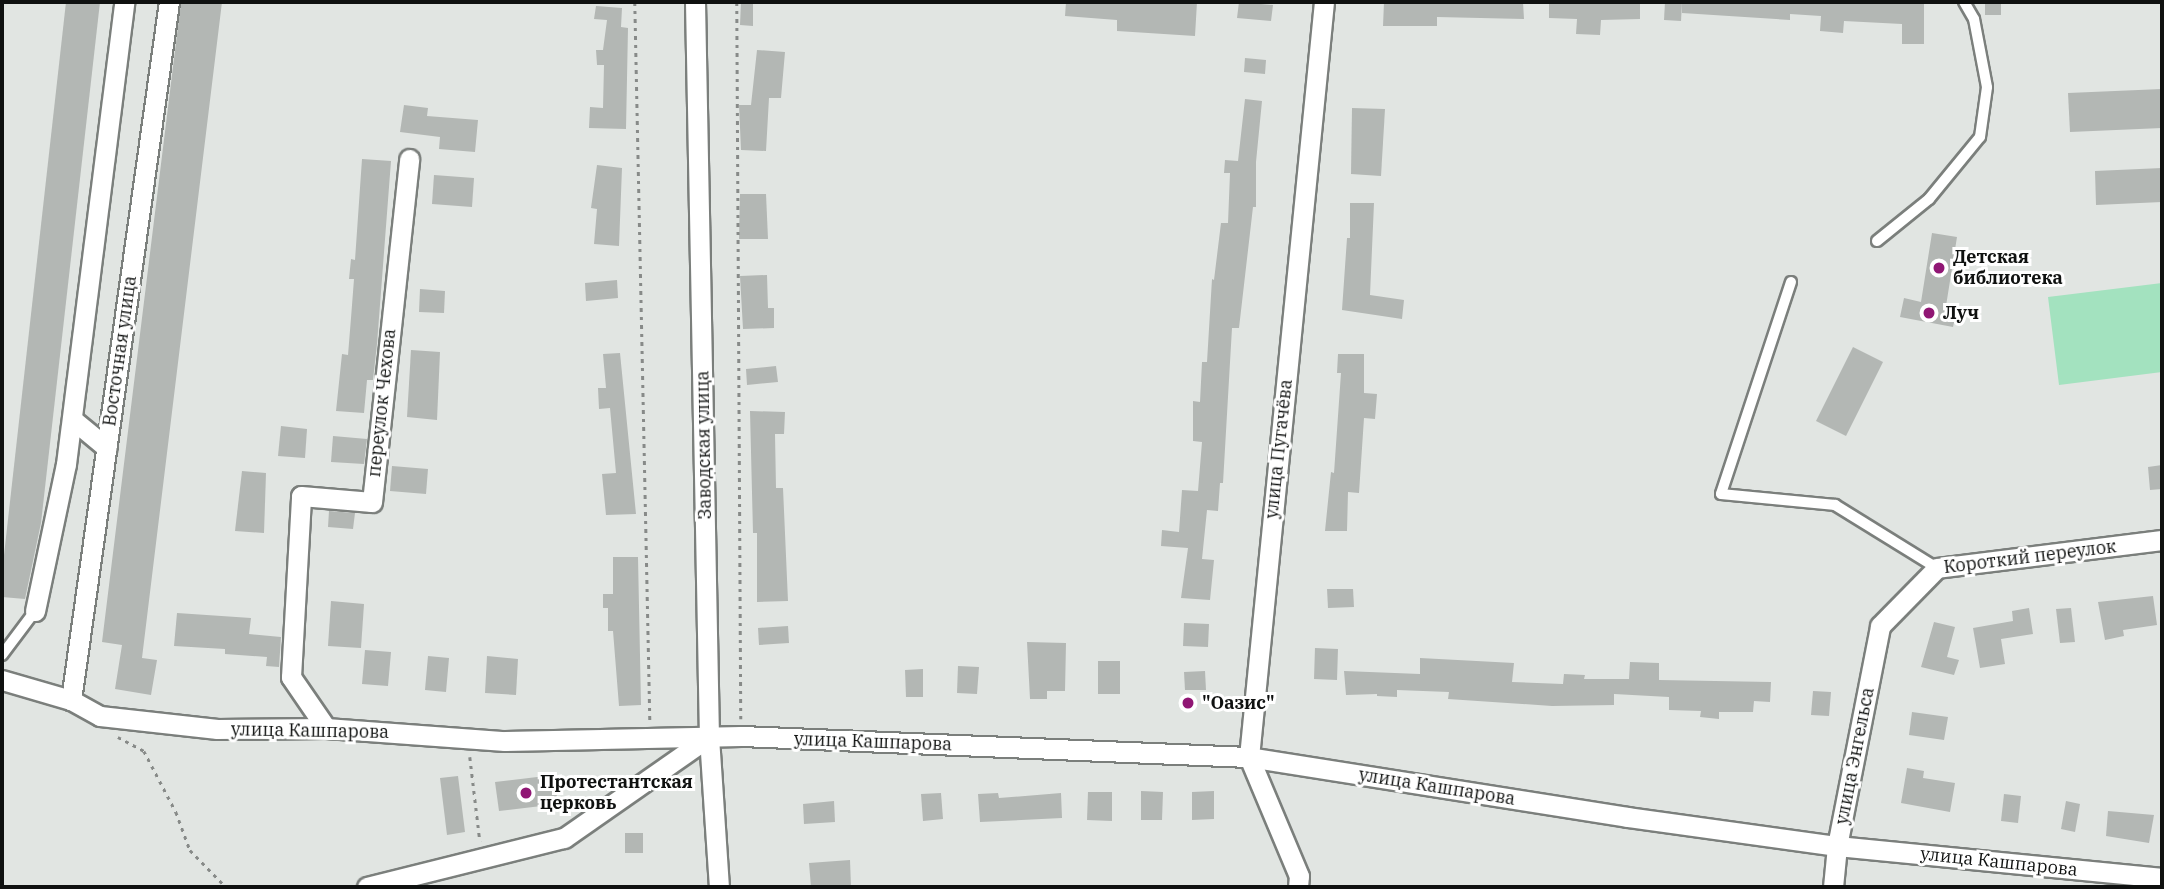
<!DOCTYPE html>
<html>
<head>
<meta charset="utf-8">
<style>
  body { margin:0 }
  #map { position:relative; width:2164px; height:889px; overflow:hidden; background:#e1e5e2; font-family:"IBM Plex Serif",serif }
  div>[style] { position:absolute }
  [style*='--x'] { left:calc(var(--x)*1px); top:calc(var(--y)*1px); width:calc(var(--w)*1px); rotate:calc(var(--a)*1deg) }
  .green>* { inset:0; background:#a3e2bf }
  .building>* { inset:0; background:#b3b7b4 }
  .path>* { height:2.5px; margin-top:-1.25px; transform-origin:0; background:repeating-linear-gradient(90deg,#878a88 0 3.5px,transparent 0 8.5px) }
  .roads { filter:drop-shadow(2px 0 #7b7f7c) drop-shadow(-2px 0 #7b7f7c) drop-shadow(0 2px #7b7f7c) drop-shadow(0 -2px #7b7f7c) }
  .service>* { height:10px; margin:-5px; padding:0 5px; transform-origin:5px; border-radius:5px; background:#fff }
  .minor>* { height:19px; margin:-9.5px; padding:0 9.5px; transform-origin:9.5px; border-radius:9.5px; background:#fff }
  .dots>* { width:19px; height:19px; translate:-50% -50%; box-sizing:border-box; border:4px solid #fff; border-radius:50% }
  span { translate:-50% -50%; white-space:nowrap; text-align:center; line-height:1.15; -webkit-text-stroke:6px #fff; paint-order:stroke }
  .poi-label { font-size:18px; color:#0f1110; font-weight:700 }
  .left { translate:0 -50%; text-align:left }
  .street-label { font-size:18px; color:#0f1110 }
  .frame { position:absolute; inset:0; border:4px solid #0f1110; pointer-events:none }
</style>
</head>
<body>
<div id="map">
  <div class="green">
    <div style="clip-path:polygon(2162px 283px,2162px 372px,2059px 385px,2048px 297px)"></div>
  </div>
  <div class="building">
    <div style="clip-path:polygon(66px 2px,100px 2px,41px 523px,25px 599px,2px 597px,2px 573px)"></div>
    <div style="clip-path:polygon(181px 2px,222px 2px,142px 658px,157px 660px,151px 695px,115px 689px,122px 645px,102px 642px)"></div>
    <div style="clip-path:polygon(741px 2px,753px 2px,753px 26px,740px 25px)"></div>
    <div style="clip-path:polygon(1066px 2px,1197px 2px,1195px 36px,1117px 31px,1117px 20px,1065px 16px)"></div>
    <div style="clip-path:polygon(1239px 2px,1273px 5px,1271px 21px,1237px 18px)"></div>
    <div style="clip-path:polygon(1384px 2px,1523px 2px,1524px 19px,1437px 17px,1437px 26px,1383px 26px)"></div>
    <div style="clip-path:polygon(1549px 2px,1640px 2px,1640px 19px,1601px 20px,1600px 35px,1576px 34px,1577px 19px,1549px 18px)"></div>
    <div style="clip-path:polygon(1665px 2px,1682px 2px,1681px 21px,1664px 20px)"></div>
    <div style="clip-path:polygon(1682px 2px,1924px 2px,1924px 44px,1902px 44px,1902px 24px,1844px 21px,1843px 33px,1820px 31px,1821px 16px,1790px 14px,1790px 20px,1682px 13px)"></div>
    <div style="clip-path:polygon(1985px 2px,2001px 2px,2001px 15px,1985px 15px)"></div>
    <div style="clip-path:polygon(596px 6px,622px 8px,621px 27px,628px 28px,626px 129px,589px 128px,590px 107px,603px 108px,604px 65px,597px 65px,596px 50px,603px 50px,607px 20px,594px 19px)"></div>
    <div style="clip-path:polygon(757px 50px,785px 52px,781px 98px,769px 98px,766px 151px,741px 150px,739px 105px,751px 105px)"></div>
    <div style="clip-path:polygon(1245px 58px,1266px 60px,1265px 74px,1244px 72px)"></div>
    <div style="clip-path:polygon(2162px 89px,2162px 128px,2070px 132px,2068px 93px)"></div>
    <div style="clip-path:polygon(1245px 99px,1262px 101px,1256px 162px,1256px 207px,1253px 207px,1239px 328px,1232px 328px,1223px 483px,1220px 483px,1218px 511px,1207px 510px,1202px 559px,1214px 560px,1210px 600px,1181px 598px,1188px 548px,1161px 546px,1162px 530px,1179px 532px,1182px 490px,1198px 491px,1202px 442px,1193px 441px,1193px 401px,1200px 402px,1202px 362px,1207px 362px,1212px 279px,1214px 280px,1221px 223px,1228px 223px,1230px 173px,1224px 173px,1225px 160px,1238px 161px)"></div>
    <div style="clip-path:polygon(404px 105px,428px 108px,427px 116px,478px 120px,475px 152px,439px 149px,440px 137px,400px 132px)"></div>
    <div style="clip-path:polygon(1352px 108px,1385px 109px,1381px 176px,1351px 174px)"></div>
    <div style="clip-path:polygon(362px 159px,391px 161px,377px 344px,373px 380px,367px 380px,364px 413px,336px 411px,342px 354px,348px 355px,351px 318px,354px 279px,349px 279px,351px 259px,355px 260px)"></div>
    <div style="clip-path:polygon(597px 165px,622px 168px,619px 246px,594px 244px,597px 209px,591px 208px)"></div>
    <div style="clip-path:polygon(2162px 168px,2162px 202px,2096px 205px,2095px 171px)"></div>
    <div style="clip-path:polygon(434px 175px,474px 178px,472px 207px,432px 204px)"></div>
    <div style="clip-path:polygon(740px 194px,766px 194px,768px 239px,739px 239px)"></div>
    <div style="clip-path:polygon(1350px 203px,1374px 203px,1370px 295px,1404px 300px,1402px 319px,1342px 310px,1347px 238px,1350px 238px)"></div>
    <div style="clip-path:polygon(1932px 233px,1957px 237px,1946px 306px,1957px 309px,1953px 327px,1900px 317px,1904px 298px,1921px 302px)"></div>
    <div style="clip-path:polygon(767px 275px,768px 308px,774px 308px,774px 328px,743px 329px,740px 276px)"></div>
    <div style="clip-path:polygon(617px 280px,618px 298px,586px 301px,585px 283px)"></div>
    <div style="clip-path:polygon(420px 289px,445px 291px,444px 313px,419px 312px)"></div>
    <div style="clip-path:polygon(1853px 347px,1883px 362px,1846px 436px,1816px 421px)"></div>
    <div style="clip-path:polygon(411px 350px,440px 352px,437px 420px,407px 417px)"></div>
    <div style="clip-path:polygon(620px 353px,636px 514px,606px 515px,602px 474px,616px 473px,610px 408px,599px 409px,598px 388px,606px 388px,603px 354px)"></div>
    <div style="clip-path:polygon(1338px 354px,1364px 354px,1364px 393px,1377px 394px,1375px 419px,1364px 418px,1359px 493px,1348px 492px,1347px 531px,1325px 531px,1331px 472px,1334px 473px,1341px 373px,1337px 373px)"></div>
    <div style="clip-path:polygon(776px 366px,778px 382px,747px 385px,746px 369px)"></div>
    <div style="clip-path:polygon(750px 411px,785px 412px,784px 434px,775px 434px,776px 488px,783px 488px,788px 601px,757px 602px,757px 533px,753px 533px)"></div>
    <div style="clip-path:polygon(281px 426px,307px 429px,305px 458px,278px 456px)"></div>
    <div style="clip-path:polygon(333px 436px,367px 439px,364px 464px,331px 462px)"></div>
    <div style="clip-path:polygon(2162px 465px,2162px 489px,2150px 490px,2148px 467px)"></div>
    <div style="clip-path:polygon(392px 466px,428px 469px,426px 494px,390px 491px)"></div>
    <div style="clip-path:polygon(242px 471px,266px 473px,264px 533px,235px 531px)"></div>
    <div style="clip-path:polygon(329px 511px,355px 513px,353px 529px,328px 527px)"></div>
    <div style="clip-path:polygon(613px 557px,638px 557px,641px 705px,619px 706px,613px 631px,608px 631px,608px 608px,603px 608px,603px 594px,613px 594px)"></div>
    <div style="clip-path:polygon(1327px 589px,1353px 589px,1354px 607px,1328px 608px)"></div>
    <div style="clip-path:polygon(2153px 596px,2157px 625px,2123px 630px,2124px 636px,2105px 640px,2098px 602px)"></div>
    <div style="clip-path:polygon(331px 601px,364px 604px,361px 648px,328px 646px)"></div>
    <div style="clip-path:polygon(2029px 608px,2033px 634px,2001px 639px,2005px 664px,1980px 668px,1973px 628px,2013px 621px,2012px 611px)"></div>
    <div style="clip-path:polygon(2071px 608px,2075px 642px,2060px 643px,2056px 609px)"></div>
    <div style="clip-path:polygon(177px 613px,251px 618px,249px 634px,281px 637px,279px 667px,266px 666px,267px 657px,225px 654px,225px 649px,174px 646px)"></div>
    <div style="clip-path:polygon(1934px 622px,1955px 627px,1947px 657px,1959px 660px,1954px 675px,1921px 667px)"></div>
    <div style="clip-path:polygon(1184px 623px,1209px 624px,1208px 647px,1183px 646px)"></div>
    <div style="clip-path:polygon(788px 626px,789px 643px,759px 645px,758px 628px)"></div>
    <div style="clip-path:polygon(1027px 642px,1066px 643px,1065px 691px,1047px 691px,1047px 699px,1030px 699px)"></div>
    <div style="clip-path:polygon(1315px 648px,1338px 649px,1337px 680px,1314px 679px)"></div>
    <div style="clip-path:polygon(365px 650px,391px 652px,388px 686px,362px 684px)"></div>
    <div style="clip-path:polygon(428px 656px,449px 658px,446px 692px,425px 690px)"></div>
    <div style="clip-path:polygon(487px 656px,518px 659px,516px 695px,485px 693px)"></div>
    <div style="clip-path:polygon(1420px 658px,1514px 663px,1512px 682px,1563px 684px,1564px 674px,1585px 675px,1584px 679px,1629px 679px,1630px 662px,1659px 663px,1659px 680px,1771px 682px,1770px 702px,1754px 701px,1753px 712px,1719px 712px,1719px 719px,1700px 717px,1701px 711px,1669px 710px,1669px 697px,1614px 694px,1614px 705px,1552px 706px,1448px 699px,1449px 692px,1397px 690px,1397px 697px,1377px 696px,1377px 694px,1346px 695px,1344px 671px,1420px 674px)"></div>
    <div style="clip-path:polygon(1098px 661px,1120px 661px,1120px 694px,1098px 694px)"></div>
    <div style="clip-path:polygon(958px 666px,979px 667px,977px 694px,957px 693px)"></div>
    <div style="clip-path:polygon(923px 669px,923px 697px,906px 697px,905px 670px)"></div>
    <div style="clip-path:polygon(1205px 671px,1206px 690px,1185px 690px,1184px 672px)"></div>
    <div style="clip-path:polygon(1813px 691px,1831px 692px,1829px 716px,1811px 715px)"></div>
    <div style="clip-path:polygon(1912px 712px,1948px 717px,1944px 740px,1909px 735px)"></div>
    <div style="clip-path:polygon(1907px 768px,1924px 771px,1923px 778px,1955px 783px,1950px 812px,1901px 803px)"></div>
    <div style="clip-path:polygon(554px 775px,558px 804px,499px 811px,495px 782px)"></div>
    <div style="clip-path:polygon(458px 776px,465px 832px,447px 835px,440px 778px)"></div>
    <div style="clip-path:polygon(1141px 791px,1163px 792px,1162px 820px,1141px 820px)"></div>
    <div style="clip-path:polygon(1214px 791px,1214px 819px,1192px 820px,1192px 792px)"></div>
    <div style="clip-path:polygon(1088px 792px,1112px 792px,1112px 821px,1087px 820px)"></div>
    <div style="clip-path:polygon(941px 793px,943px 819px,923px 821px,921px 794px)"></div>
    <div style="clip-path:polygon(998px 793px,999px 798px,1061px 793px,1062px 818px,980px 822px,978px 794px)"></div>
    <div style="clip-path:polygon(2004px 794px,2021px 796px,2018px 823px,2001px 821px)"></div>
    <div style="clip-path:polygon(834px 801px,835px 822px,804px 824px,803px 804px)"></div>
    <div style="clip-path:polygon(2066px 801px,2080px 804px,2075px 832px,2061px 829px)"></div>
    <div style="clip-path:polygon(2108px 811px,2154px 815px,2149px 843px,2106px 836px)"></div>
    <div style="clip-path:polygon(625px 833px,643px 833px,643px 853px,625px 853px)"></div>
    <div style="clip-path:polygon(850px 860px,851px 887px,811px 887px,809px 863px)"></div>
  </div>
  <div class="path">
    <div style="--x:635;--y:2;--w:719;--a:88.8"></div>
    <div style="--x:737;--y:2;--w:717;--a:89.68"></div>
    <div style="--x:118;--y:737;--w:30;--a:28"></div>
    <div style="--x:144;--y:751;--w:69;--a:62.3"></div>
    <div style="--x:176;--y:812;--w:40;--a:69.8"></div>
    <div style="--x:190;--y:850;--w:52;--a:45.8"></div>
    <div style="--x:470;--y:757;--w:85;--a:83.2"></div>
  </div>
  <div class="roads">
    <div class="service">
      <div style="--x:1877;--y:241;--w:67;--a:-38.9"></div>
      <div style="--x:1929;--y:199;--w:80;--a:-50.6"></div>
      <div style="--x:1980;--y:137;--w:50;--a:-82"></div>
      <div style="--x:1987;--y:87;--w:69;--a:-100.8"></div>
      <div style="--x:1974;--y:19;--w:20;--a:-120"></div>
      <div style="--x:1791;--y:282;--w:223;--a:108.3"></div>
      <div style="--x:1721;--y:494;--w:115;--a:5.5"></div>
      <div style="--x:1835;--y:505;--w:120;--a:31.7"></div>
      <div style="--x:2;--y:655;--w:55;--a:-53.1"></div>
    </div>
    <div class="minor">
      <div style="--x:695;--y:2;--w:735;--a:88.91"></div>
      <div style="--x:709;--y:737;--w:150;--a:86.2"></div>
      <div style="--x:72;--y:419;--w:45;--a:39.6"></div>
      <div style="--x:35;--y:611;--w:150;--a:-78.1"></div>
      <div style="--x:66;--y:464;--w:466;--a:-82.8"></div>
      <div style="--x:2;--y:680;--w:72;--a:16.2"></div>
      <div style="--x:71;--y:700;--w:33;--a:29"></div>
      <div style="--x:100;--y:716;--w:118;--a:6.3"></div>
      <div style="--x:217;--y:729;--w:109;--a:-0.5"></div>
      <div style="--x:326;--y:728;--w:179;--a:4.2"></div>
      <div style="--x:505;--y:741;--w:236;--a:-1.2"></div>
      <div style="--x:741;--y:736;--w:508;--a:2.37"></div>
      <div style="--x:1249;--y:757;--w:383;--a:9"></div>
      <div style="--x:1627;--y:817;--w:212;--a:7.9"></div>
      <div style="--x:1837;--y:846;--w:327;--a:5.6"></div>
      <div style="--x:71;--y:700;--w:705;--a:-82.01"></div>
      <div style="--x:326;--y:728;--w:62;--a:-124.5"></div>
      <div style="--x:291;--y:677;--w:181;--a:-86.8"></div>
      <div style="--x:301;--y:496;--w:71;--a:4.8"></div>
      <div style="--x:372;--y:502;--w:345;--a:-83.8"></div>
      <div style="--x:367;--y:887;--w:203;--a:-14"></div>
      <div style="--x:564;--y:838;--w:177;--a:-34.9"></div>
      <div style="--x:1298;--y:887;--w:11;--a:-85"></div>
      <div style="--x:1299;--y:876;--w:129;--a:-112.8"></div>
      <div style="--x:1249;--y:757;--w:759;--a:-84.33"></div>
      <div style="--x:1833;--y:887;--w:41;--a:-84.4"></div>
      <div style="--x:1837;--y:846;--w:224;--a:-78.9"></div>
      <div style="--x:1880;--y:626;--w:81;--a:-45.5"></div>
      <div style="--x:1937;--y:568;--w:227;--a:-7.1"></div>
    </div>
  </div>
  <div class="dots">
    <div style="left:1939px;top:268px;background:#901674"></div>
    <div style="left:1929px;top:313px;background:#901674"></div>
    <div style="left:1188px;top:703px;background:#901674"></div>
    <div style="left:526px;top:793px;background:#901674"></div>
  </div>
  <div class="poi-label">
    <span class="left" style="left:1953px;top:268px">Детская<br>библиотека</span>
    <span class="left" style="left:1943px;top:313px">Луч</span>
    <span class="left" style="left:1202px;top:703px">"Оазис"</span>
    <span class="left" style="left:540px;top:793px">Протестантская<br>церковь</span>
  </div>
  <div class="street-label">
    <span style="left:120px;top:351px;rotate:-82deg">Восточная улица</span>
    <span style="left:382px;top:403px;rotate:-84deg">переулок Чехова</span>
    <span style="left:704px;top:445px;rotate:-91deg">Заводская улица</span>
    <span style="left:1279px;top:449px;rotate:-84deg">улица Пугачёва</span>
    <span style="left:2030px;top:557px;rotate:-7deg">Короткий переулок</span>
    <span style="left:310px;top:731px;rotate:1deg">улица Кашпарова</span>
    <span style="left:873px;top:742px;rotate:2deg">улица Кашпарова</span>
    <span style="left:1855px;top:756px;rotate:-79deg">улица Энгельса</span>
    <span style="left:1437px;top:787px;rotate:9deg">улица Кашпарова</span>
    <span style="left:1999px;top:862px;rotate:6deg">улица Кашпарова</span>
  </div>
  <div class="frame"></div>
</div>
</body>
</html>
